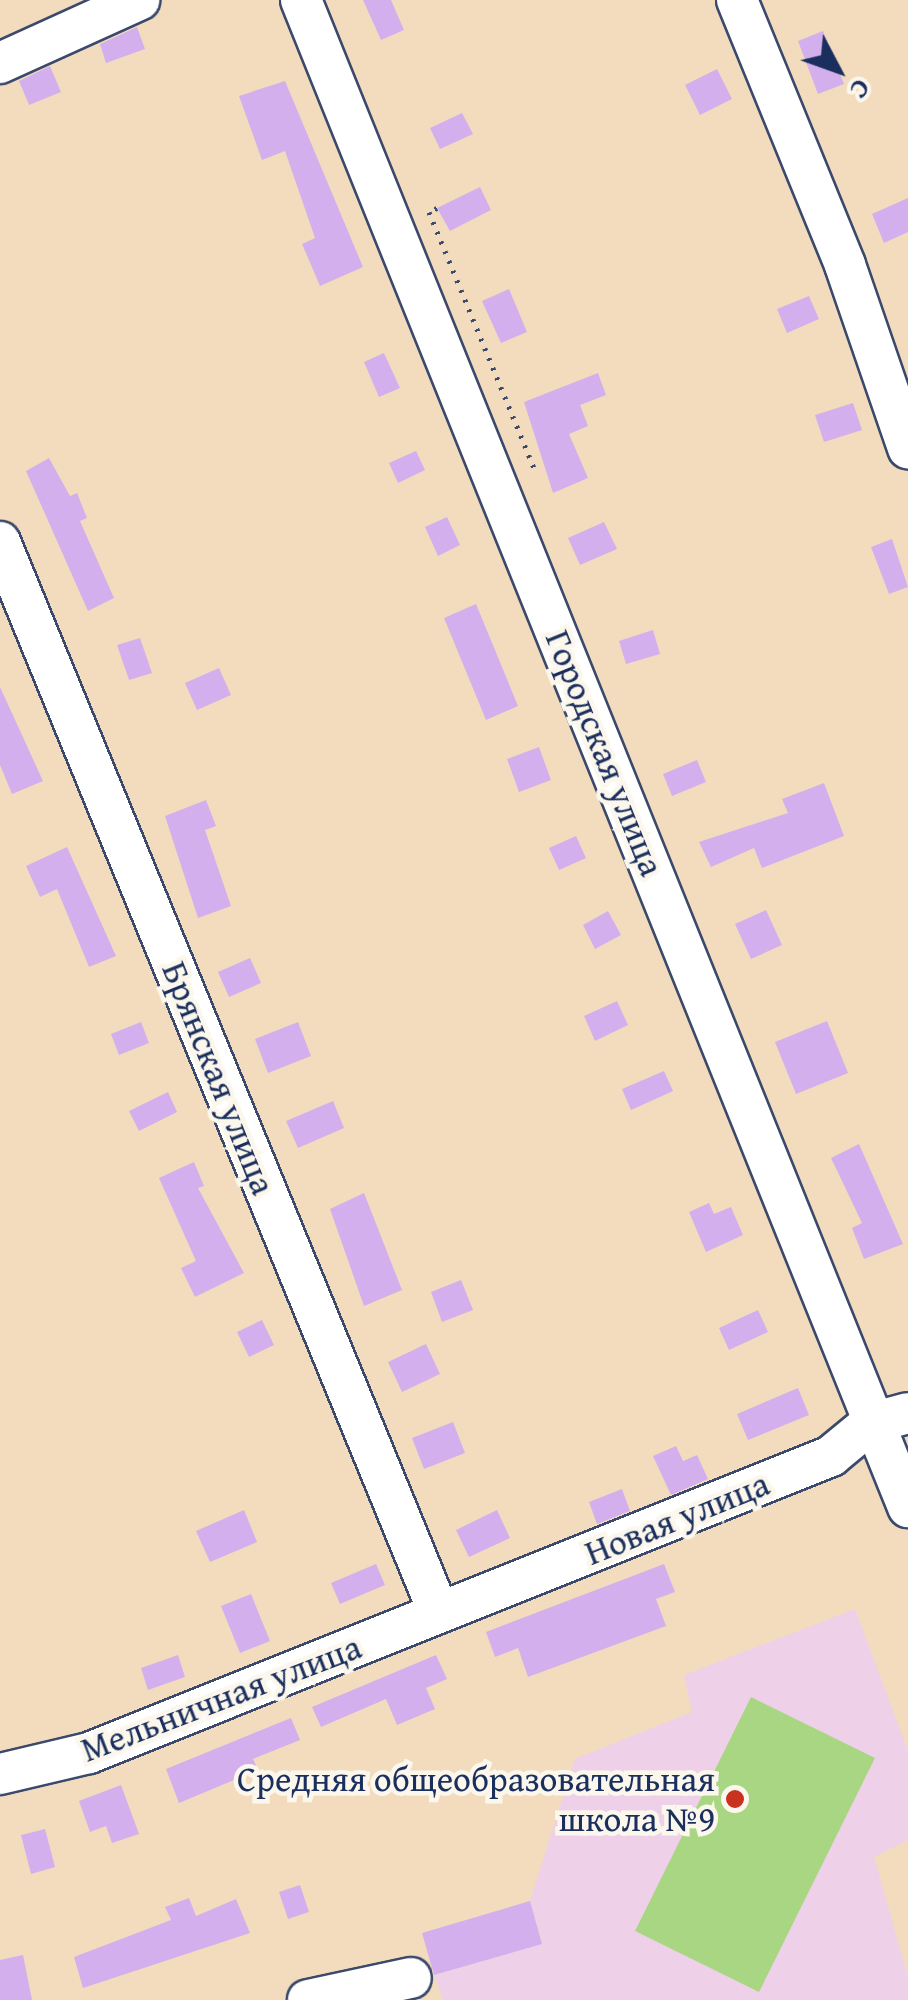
<!DOCTYPE html>
<html>
<head>
<meta charset="utf-8">
<style>
  body { margin:0 }
  #map { position:relative; width:908px; height:2000px; overflow:hidden; background:#f2dcbd; font-family:"Gentium Book Plus",serif }
  div>[style] { position:absolute }
  [style*='--x'] { left:calc(var(--x)*1px); top:calc(var(--y)*1px); width:calc(var(--w)*1px); rotate:calc(var(--a)*1deg) }
  .built>* { inset:0; background:#eed0e8 }
  .green>* { inset:0; background:#a9d683 }
  .building>* { inset:0; background:#d4afed }
  .path>* { height:5px; margin-top:-2.5px; transform-origin:0; background:repeating-linear-gradient(90deg,#3b496c 0 2.5px,transparent 0 10.5px) }
  .roads { filter:drop-shadow(2px 0 #3b496c) drop-shadow(-2px 0 #3b496c) drop-shadow(0 2px #3b496c) drop-shadow(0 -2px #3b496c) }
  .minor>* { height:40px; margin:-20px; padding:0 20px; transform-origin:20px; border-radius:20px; background:#fff }
  .dots>* { width:28px; height:28px; translate:-50% -50%; box-sizing:border-box; border:5px solid #fbf7ec; border-radius:50% }
  span { translate:-50% -50%; white-space:nowrap; text-align:center; line-height:1.15; -webkit-text-stroke:9px #fbf7ec; paint-order:stroke }
  .street-label { font-size:35px; color:#1b2f5e }
  .poi-label { font-size:35px; color:#1b2f5e }
  .right { translate:-100% -50%; text-align:right }
  .north { position:absolute; left:788px; top:20px; width:100px; height:100px; -webkit-text-stroke:8px #fbf7ec; paint-order:stroke; rotate:131deg; font-size:28px; font-weight:700; line-height:40px; text-align:center; color:#1b2f5e }
  .north::after { content:''; display:block; margin:auto; width:35px; height:45px; background:#1b2f5e; clip-path:polygon(50% 0,100% 100%,50% 72%,0 100%) }
</style>
</head>
<body>
<div id="map">
  <div class="built">
    <div style="clip-path:polygon(855px 1609px,908px 1751px,908px 1840px,874px 1857px,908px 1977px,908px 2000px,443px 2000px,434px 1975px,542px 1943px,530px 1901px,575px 1759px,692px 1712px,684px 1675px)"></div>
  </div>
  <div class="green">
    <div style="clip-path:polygon(751px 1697px,875px 1758px,759px 1992px,635px 1931px)"></div>
  </div>
  <div class="building">
    <div style="clip-path:polygon(363px 0,391px 0,404px 30px,381px 40px)"></div>
    <div style="clip-path:polygon(137px 27px,145px 49px,106px 63px,100px 44px)"></div>
    <div style="clip-path:polygon(823px 31px,844px 84px,818px 94px,798px 41px)"></div>
    <div style="clip-path:polygon(50px 66px,61px 92px,29px 105px,19px 81px)"></div>
    <div style="clip-path:polygon(717px 69px,732px 99px,700px 115px,685px 85px)"></div>
    <div style="clip-path:polygon(285px 81px,363px 267px,320px 286px,302px 244px,315px 238px,285px 151px,262px 160px,239px 96px)"></div>
    <div style="clip-path:polygon(462px 113px,473px 134px,440px 149px,430px 128px)"></div>
    <div style="clip-path:polygon(480px 187px,491px 210px,450px 231px,437px 208px)"></div>
    <div style="clip-path:polygon(908px 198px,908px 232px,884px 243px,872px 214px)"></div>
    <div style="clip-path:polygon(509px 289px,527px 332px,501px 343px,482px 301px)"></div>
    <div style="clip-path:polygon(809px 296px,819px 319px,787px 333px,777px 309px)"></div>
    <div style="clip-path:polygon(384px 353px,400px 388px,379px 397px,364px 362px)"></div>
    <div style="clip-path:polygon(598px 373px,606px 395px,580px 405px,588px 426px,569px 434px,588px 478px,553px 493px,524px 402px)"></div>
    <div style="clip-path:polygon(853px 403px,862px 430px,824px 442px,815px 415px)"></div>
    <div style="clip-path:polygon(416px 451px,425px 470px,398px 483px,389px 463px)"></div>
    <div style="clip-path:polygon(49px 458px,70px 496px,77px 493px,87px 518px,80px 521px,114px 598px,88px 611px,26px 471px)"></div>
    <div style="clip-path:polygon(447px 517px,460px 545px,438px 556px,425px 527px)"></div>
    <div style="clip-path:polygon(604px 522px,617px 549px,580px 565px,568px 538px)"></div>
    <div style="clip-path:polygon(892px 539px,908px 587px,889px 594px,871px 547px)"></div>
    <div style="clip-path:polygon(476px 604px,518px 706px,486px 720px,444px 618px)"></div>
    <div style="clip-path:polygon(653px 630px,660px 654px,626px 664px,619px 641px)"></div>
    <div style="clip-path:polygon(140px 638px,152px 673px,129px 680px,117px 645px)"></div>
    <div style="clip-path:polygon(219px 668px,231px 695px,197px 710px,185px 683px)"></div>
    <div style="clip-path:polygon(0 687px,43px 781px,12px 794px,0 765px)"></div>
    <div style="clip-path:polygon(539px 747px,551px 780px,519px 792px,507px 759px)"></div>
    <div style="clip-path:polygon(697px 760px,706px 782px,672px 796px,663px 774px)"></div>
    <div style="clip-path:polygon(824px 783px,844px 836px,762px 868px,754px 848px,711px 867px,699px 842px,788px 813px,782px 799px)"></div>
    <div style="clip-path:polygon(206px 800px,216px 826px,205px 830px,231px 906px,198px 918px,165px 816px)"></div>
    <div style="clip-path:polygon(576px 836px,586px 858px,559px 870px,549px 848px)"></div>
    <div style="clip-path:polygon(67px 847px,116px 956px,89px 967px,57px 889px,40px 897px,26px 866px)"></div>
    <div style="clip-path:polygon(766px 910px,782px 945px,751px 959px,735px 924px)"></div>
    <div style="clip-path:polygon(608px 911px,621px 935px,595px 949px,583px 925px)"></div>
    <div style="clip-path:polygon(250px 958px,261px 983px,229px 997px,218px 972px)"></div>
    <div style="clip-path:polygon(617px 1001px,628px 1025px,595px 1041px,584px 1016px)"></div>
    <div style="clip-path:polygon(827px 1021px,848px 1073px,796px 1094px,775px 1042px)"></div>
    <div style="clip-path:polygon(141px 1022px,149px 1043px,119px 1055px,111px 1034px)"></div>
    <div style="clip-path:polygon(298px 1022px,311px 1056px,268px 1073px,255px 1039px)"></div>
    <div style="clip-path:polygon(664px 1071px,673px 1091px,631px 1110px,622px 1089px)"></div>
    <div style="clip-path:polygon(168px 1092px,177px 1112px,139px 1131px,129px 1111px)"></div>
    <div style="clip-path:polygon(333px 1101px,344px 1128px,298px 1148px,286px 1121px)"></div>
    <div style="clip-path:polygon(859px 1144px,903px 1244px,864px 1259px,852px 1228px,862px 1223px,831px 1158px)"></div>
    <div style="clip-path:polygon(194px 1162px,204px 1186px,198px 1188px,244px 1273px,195px 1297px,181px 1268px,196px 1261px,159px 1178px)"></div>
    <div style="clip-path:polygon(364px 1193px,402px 1290px,364px 1306px,330px 1209px)"></div>
    <div style="clip-path:polygon(709px 1203px,714px 1214px,731px 1207px,743px 1235px,706px 1252px,689px 1212px)"></div>
    <div style="clip-path:polygon(461px 1280px,473px 1310px,442px 1322px,431px 1292px)"></div>
    <div style="clip-path:polygon(758px 1310px,768px 1332px,729px 1350px,719px 1328px)"></div>
    <div style="clip-path:polygon(262px 1320px,274px 1345px,249px 1357px,237px 1332px)"></div>
    <div style="clip-path:polygon(426px 1344px,440px 1374px,402px 1392px,388px 1362px)"></div>
    <div style="clip-path:polygon(798px 1388px,809px 1415px,748px 1440px,737px 1414px)"></div>
    <div style="clip-path:polygon(453px 1422px,465px 1453px,424px 1469px,412px 1438px)"></div>
    <div style="clip-path:polygon(676px 1446px,683px 1461px,697px 1455px,708px 1479px,671px 1495px,653px 1456px)"></div>
    <div style="clip-path:polygon(622px 1489px,630px 1511px,597px 1524px,589px 1502px)"></div>
    <div style="clip-path:polygon(244px 1510px,257px 1542px,210px 1562px,196px 1531px)"></div>
    <div style="clip-path:polygon(497px 1510px,510px 1538px,469px 1557px,456px 1530px)"></div>
    <div style="clip-path:polygon(376px 1564px,385px 1585px,340px 1604px,331px 1583px)"></div>
    <div style="clip-path:polygon(664px 1564px,675px 1592px,656px 1599px,666px 1626px,528px 1677px,518px 1648px,495px 1657px,486px 1632px)"></div>
    <div style="clip-path:polygon(251px 1594px,270px 1641px,240px 1653px,221px 1606px)"></div>
    <div style="clip-path:polygon(178px 1655px,185px 1677px,148px 1690px,141px 1668px)"></div>
    <div style="clip-path:polygon(436px 1655px,447px 1679px,426px 1688px,435px 1709px,397px 1725px,386px 1699px,321px 1727px,312px 1707px)"></div>
    <div style="clip-path:polygon(291px 1718px,300px 1740px,253px 1759px,258px 1770px,179px 1803px,166px 1769px)"></div>
    <div style="clip-path:polygon(121px 1785px,139px 1834px,112px 1843px,106px 1826px,90px 1832px,79px 1801px)"></div>
    <div style="clip-path:polygon(45px 1829px,55px 1867px,31px 1874px,21px 1835px)"></div>
    <div style="clip-path:polygon(300px 1885px,309px 1912px,288px 1919px,279px 1892px)"></div>
    <div style="clip-path:polygon(189px 1898px,196px 1916px,236px 1899px,250px 1933px,83px 1988px,74px 1957px,171px 1920px,165px 1907px)"></div>
    <div style="clip-path:polygon(530px 1901px,542px 1944px,434px 1975px,422px 1933px)"></div>
    <div style="clip-path:polygon(23px 1955px,32px 2000px,0 2000px,0 1960px)"></div>
  </div>
  <div class="path">
    <div style="--x:437;--y:208;--w:9;--a:153"></div>
    <div style="--x:429;--y:212;--w:279;--a:67.7"></div>
  </div>
  <div class="roads">
    <div class="minor">
      <div style="--x:301;--y:0;--w:1625;--a:68.06"></div>
      <div style="--x:737;--y:0;--w:286;--a:67.8"></div>
      <div style="--x:845;--y:265;--w:194;--a:71"></div>
      <div style="--x:0;--y:63;--w:153;--a:-24.4"></div>
      <div style="--x:0;--y:542;--w:1157;--a:67.71"></div>
      <div style="--x:0;--y:1774;--w:91;--a:-13.3"></div>
      <div style="--x:89;--y:1753;--w:799;--a:-21.81"></div>
      <div style="--x:831;--y:1456;--w:52;--a:-39.5"></div>
      <div style="--x:871;--y:1423;--w:38;--a:-15"></div>
      <div style="--x:308;--y:2000;--w:105;--a:-12.1"></div>
    </div>
  </div>
  <div class="dots">
    <div style="left:735px;top:1799px;background:#c8321e"></div>
  </div>
  <div class="street-label">
    <span style="left:605px;top:753px;rotate:68deg">Городская улица</span>
    <span style="left:219px;top:1078px;rotate:68deg">Брянская улица</span>
    <span style="left:677px;top:1518px;rotate:-22deg">Новая улица</span>
    <span style="left:221px;top:1698px;rotate:-21deg">Мельничная улица</span>
  </div>
  <div class="poi-label">
    <span class="right" style="left:715px;top:1799px">Средняя общеобразовательная<br>школа №9</span>
  </div>
  <div class="north">С</div>
</div>
</body>
</html>
